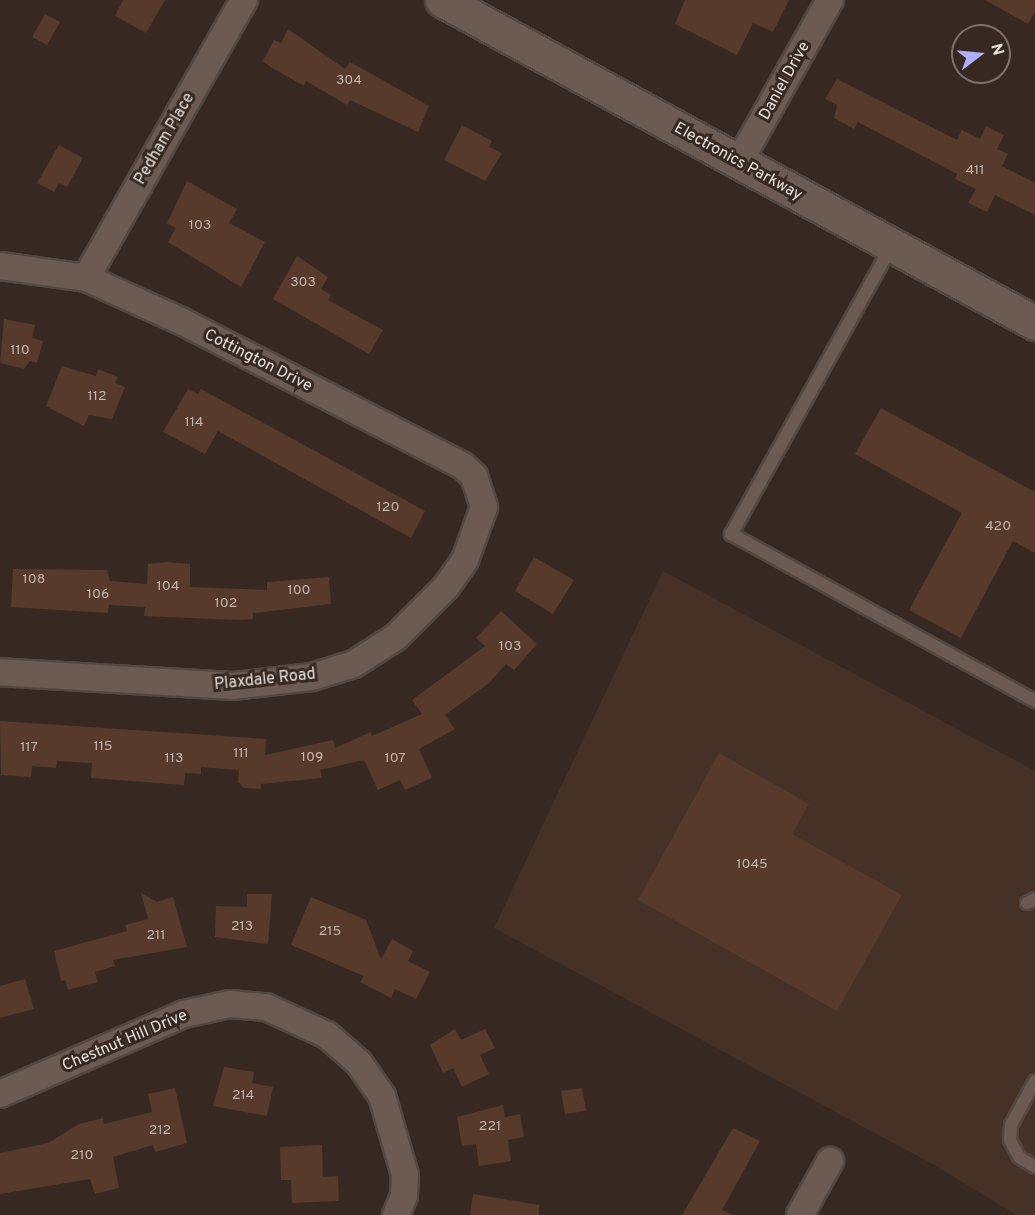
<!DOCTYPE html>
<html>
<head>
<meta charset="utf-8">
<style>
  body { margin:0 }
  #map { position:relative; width:1035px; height:1215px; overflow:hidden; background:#372921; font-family:Overpass,sans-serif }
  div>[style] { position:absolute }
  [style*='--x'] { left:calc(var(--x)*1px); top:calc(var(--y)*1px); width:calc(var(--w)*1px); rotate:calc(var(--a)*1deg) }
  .built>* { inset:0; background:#453126 }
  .building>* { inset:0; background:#573a2b }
  .roads { filter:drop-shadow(2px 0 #534741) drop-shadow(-2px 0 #534741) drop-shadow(0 2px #534741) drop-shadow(0 -2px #534741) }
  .lane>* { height:12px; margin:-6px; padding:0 6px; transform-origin:6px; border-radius:6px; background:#6b5b52 }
  .street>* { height:26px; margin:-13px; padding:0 13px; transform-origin:13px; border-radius:13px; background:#6b5b52 }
  .secondary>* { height:33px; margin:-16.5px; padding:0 16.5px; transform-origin:16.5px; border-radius:16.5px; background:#6b5b52 }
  span { translate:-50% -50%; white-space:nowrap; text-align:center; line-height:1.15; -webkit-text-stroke:6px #372921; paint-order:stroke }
  .number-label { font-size:14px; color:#c4b6af }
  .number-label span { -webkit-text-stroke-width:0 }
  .street-label { font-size:16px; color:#e9e0db }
  .north { position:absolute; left:951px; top:24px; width:60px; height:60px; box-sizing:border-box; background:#372921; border:2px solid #7e726b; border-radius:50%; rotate:74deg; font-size:16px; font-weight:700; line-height:24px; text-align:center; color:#e9e0db }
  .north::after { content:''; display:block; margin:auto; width:21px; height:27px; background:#b1adfa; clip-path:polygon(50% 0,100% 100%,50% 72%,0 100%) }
</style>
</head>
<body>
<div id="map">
  <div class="built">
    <div style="clip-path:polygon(663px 571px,1035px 771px,1035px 1215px,1016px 1215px,936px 1166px,494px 928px)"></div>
  </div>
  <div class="building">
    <div style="clip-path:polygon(123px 0,165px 0,146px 33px,115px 16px)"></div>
    <div style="clip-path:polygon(685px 0,789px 0,773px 32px,753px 23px,737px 55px,675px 24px)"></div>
    <div style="clip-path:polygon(985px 0,1035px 0,1035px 12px,1028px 24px)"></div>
    <div style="clip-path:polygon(45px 14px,60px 22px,47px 45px,32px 37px)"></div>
    <div style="clip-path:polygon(288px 29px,345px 69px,350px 62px,429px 106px,418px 132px,350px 100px,347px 105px,306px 81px,304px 86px,269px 66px,263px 61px,274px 40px,281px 43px)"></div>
    <div style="clip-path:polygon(837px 79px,957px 140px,962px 130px,980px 139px,986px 126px,1004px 135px,997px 149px,1008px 154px,1002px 166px,1035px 183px,1035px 215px,995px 195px,987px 212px,968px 203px,976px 189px,955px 179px,957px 174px,858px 122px,854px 129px,834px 118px,837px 105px,825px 99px)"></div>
    <div style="clip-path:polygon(462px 125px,492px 141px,489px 147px,502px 153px,485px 181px,444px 160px)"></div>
    <div style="clip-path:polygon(59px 145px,83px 158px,67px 187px,59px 183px,54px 192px,37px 183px)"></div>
    <div style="clip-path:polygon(187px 181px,237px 209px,229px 223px,265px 242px,241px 287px,168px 242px,176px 228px,167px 223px)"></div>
    <div style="clip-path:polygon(297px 256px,328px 277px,321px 289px,331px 295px,328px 300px,383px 330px,369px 354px,273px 299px)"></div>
    <div style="clip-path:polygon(4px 319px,35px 325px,32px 338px,43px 341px,37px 363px,30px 361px,24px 369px,0 363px)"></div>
    <div style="clip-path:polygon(62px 366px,96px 376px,98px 369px,118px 377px,115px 383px,125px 387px,112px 419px,89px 415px,84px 426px,46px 406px)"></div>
    <div style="clip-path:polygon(188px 389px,198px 394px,201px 389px,425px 511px,411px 538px,218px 431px,205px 454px,163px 432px)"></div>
    <div style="clip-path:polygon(881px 408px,1035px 492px,1035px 553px,1013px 541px,961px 638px,909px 610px,962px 513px,855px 454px)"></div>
    <div style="clip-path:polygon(534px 557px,574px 580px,553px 614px,515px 591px)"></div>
    <div style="clip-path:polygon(167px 562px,190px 564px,190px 587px,267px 590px,267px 582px,329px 577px,331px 604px,253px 613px,253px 619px,238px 620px,144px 616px,145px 607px,109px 605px,108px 613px,11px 607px,13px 569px,107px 570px,110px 581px,147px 584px,148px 564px)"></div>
    <div style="clip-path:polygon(501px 611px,537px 644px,514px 670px,506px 664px,490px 682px,445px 715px,455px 729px,419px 749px,432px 778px,405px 790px,400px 780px,378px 790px,364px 760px,320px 770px,322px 778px,261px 784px,261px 789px,244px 788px,238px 782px,239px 770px,201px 767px,201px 774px,185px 773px,184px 785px,91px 778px,92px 763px,57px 761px,56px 768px,32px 766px,31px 777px,1px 775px,0 721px,266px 739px,265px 755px,333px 740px,335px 748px,371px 732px,372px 736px,422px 714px,412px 700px,485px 646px,476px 638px)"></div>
    <div style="clip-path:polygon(719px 753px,809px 804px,792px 834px,902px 895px,837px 1011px,638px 900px)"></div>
    <div style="clip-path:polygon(141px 893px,157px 902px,173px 897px,187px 947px,113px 960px,115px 966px,95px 972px,98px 982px,68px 990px,65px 980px,61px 981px,54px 951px,127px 931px,125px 925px,148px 919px)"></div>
    <div style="clip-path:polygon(247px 894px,272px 894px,268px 944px,215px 937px,216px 906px,247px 907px)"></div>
    <div style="clip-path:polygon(311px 897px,366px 920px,381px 959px,392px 939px,413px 951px,408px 961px,430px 972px,416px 999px,395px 989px,391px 998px,360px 982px,364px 976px,291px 945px)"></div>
    <div style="clip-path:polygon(25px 979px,34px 1009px,0 1018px,0 986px)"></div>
    <div style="clip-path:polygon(455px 1029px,461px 1040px,485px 1029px,495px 1048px,480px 1055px,489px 1074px,462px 1087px,453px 1068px,443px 1073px,430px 1045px)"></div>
    <div style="clip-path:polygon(224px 1067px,254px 1072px,252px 1083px,273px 1087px,267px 1116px,213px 1106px)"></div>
    <div style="clip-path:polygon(175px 1088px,187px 1143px,155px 1152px,153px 1145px,113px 1157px,119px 1188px,95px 1194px,90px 1179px,0 1194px,0 1153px,48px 1143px,79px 1124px,103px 1118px,104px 1124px,152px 1112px,148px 1094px)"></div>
    <div style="clip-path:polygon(582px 1088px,586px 1111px,565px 1114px,561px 1091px)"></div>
    <div style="clip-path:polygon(503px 1105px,505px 1117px,520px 1114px,524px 1137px,508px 1140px,511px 1161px,479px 1166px,476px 1144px,462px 1146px,457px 1117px)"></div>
    <div style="clip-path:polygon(733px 1128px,760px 1141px,722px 1210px,733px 1215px,682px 1215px)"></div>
    <div style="clip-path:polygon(322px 1145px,323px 1177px,338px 1176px,339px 1201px,292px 1203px,291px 1180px,281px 1180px,280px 1147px)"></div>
    <div style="clip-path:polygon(473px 1194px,539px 1205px,539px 1215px,470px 1215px)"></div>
  </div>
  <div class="roads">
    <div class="lane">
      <div style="--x:891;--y:247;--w:329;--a:119.1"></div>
      <div style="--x:731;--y:534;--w:347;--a:28.8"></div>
      <div style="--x:1027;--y:903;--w:9;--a:-27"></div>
      <div style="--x:1035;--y:1081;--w:50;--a:118.6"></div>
      <div style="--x:1011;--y:1125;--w:15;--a:94"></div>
      <div style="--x:1010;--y:1140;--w:19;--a:62"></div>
      <div style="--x:1019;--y:1157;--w:19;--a:32"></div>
    </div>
    <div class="street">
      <div style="--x:739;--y:162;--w:186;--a:-60.7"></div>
      <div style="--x:0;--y:266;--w:87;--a:7.9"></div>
      <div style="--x:86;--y:278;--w:104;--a:24.4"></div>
      <div style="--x:181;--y:321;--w:317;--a:27.2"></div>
      <div style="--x:463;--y:466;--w:15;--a:42"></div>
      <div style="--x:474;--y:476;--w:33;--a:72"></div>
      <div style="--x:484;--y:507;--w:56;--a:109.7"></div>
      <div style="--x:465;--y:560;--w:32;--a:125"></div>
      <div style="--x:447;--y:586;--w:72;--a:135"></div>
      <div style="--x:396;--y:637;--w:50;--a:147.3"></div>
      <div style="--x:354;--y:664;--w:44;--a:162.8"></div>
      <div style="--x:312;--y:677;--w:80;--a:173.5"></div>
      <div style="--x:233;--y:686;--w:233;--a:-176.6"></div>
      <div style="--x:86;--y:278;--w:320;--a:-60.4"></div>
      <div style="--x:0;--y:1094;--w:201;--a:-23.5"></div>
      <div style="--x:184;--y:1014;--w:47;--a:-12.3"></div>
      <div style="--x:230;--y:1004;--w:36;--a:5"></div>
      <div style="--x:266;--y:1007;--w:67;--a:24.7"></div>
      <div style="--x:327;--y:1035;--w:43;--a:41.2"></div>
      <div style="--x:359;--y:1063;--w:40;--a:55.1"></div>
      <div style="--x:382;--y:1096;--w:82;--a:73.8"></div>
      <div style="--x:405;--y:1175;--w:21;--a:93"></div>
      <div style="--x:404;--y:1196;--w:21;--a:113"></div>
      <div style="--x:800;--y:1215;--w:62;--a:-60.9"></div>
    </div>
    <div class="secondary">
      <div style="--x:442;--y:0;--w:675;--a:28.58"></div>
    </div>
  </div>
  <div class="number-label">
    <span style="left:349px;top:81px">304</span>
    <span style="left:975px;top:171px">411</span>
    <span style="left:200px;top:226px">103</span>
    <span style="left:303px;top:283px">303</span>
    <span style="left:20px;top:351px">110</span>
    <span style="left:97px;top:397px">112</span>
    <span style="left:194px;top:423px">114</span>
    <span style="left:388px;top:508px">120</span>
    <span style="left:998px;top:527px">420</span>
    <span style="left:34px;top:580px">108</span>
    <span style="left:168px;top:587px">104</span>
    <span style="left:299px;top:591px">100</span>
    <span style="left:98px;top:595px">106</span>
    <span style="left:226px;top:604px">102</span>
    <span style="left:510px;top:647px">103</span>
    <span style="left:103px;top:747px">115</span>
    <span style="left:29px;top:748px">117</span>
    <span style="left:241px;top:754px">111</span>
    <span style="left:312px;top:758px">109</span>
    <span style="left:174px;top:759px">113</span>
    <span style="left:395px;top:759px">107</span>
    <span style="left:752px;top:865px">1045</span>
    <span style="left:242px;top:927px">213</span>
    <span style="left:330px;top:932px">215</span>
    <span style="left:156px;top:936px">211</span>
    <span style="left:243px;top:1096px">214</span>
    <span style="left:490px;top:1127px">221</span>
    <span style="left:160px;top:1131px">212</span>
    <span style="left:82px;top:1156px">210</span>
  </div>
  <div class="street-label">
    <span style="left:785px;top:81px;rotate:-61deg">Daniel Drive</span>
    <span style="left:165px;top:139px;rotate:-60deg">Pedham Place</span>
    <span style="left:738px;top:162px;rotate:29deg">Electronics Parkway</span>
    <span style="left:258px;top:361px;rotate:27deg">Cottington Drive</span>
    <span style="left:265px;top:680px;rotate:-6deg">Plaxdale Road</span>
    <span style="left:125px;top:1041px;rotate:-23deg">Chestnut Hill Drive</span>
  </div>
  <div class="north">N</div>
</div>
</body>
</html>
